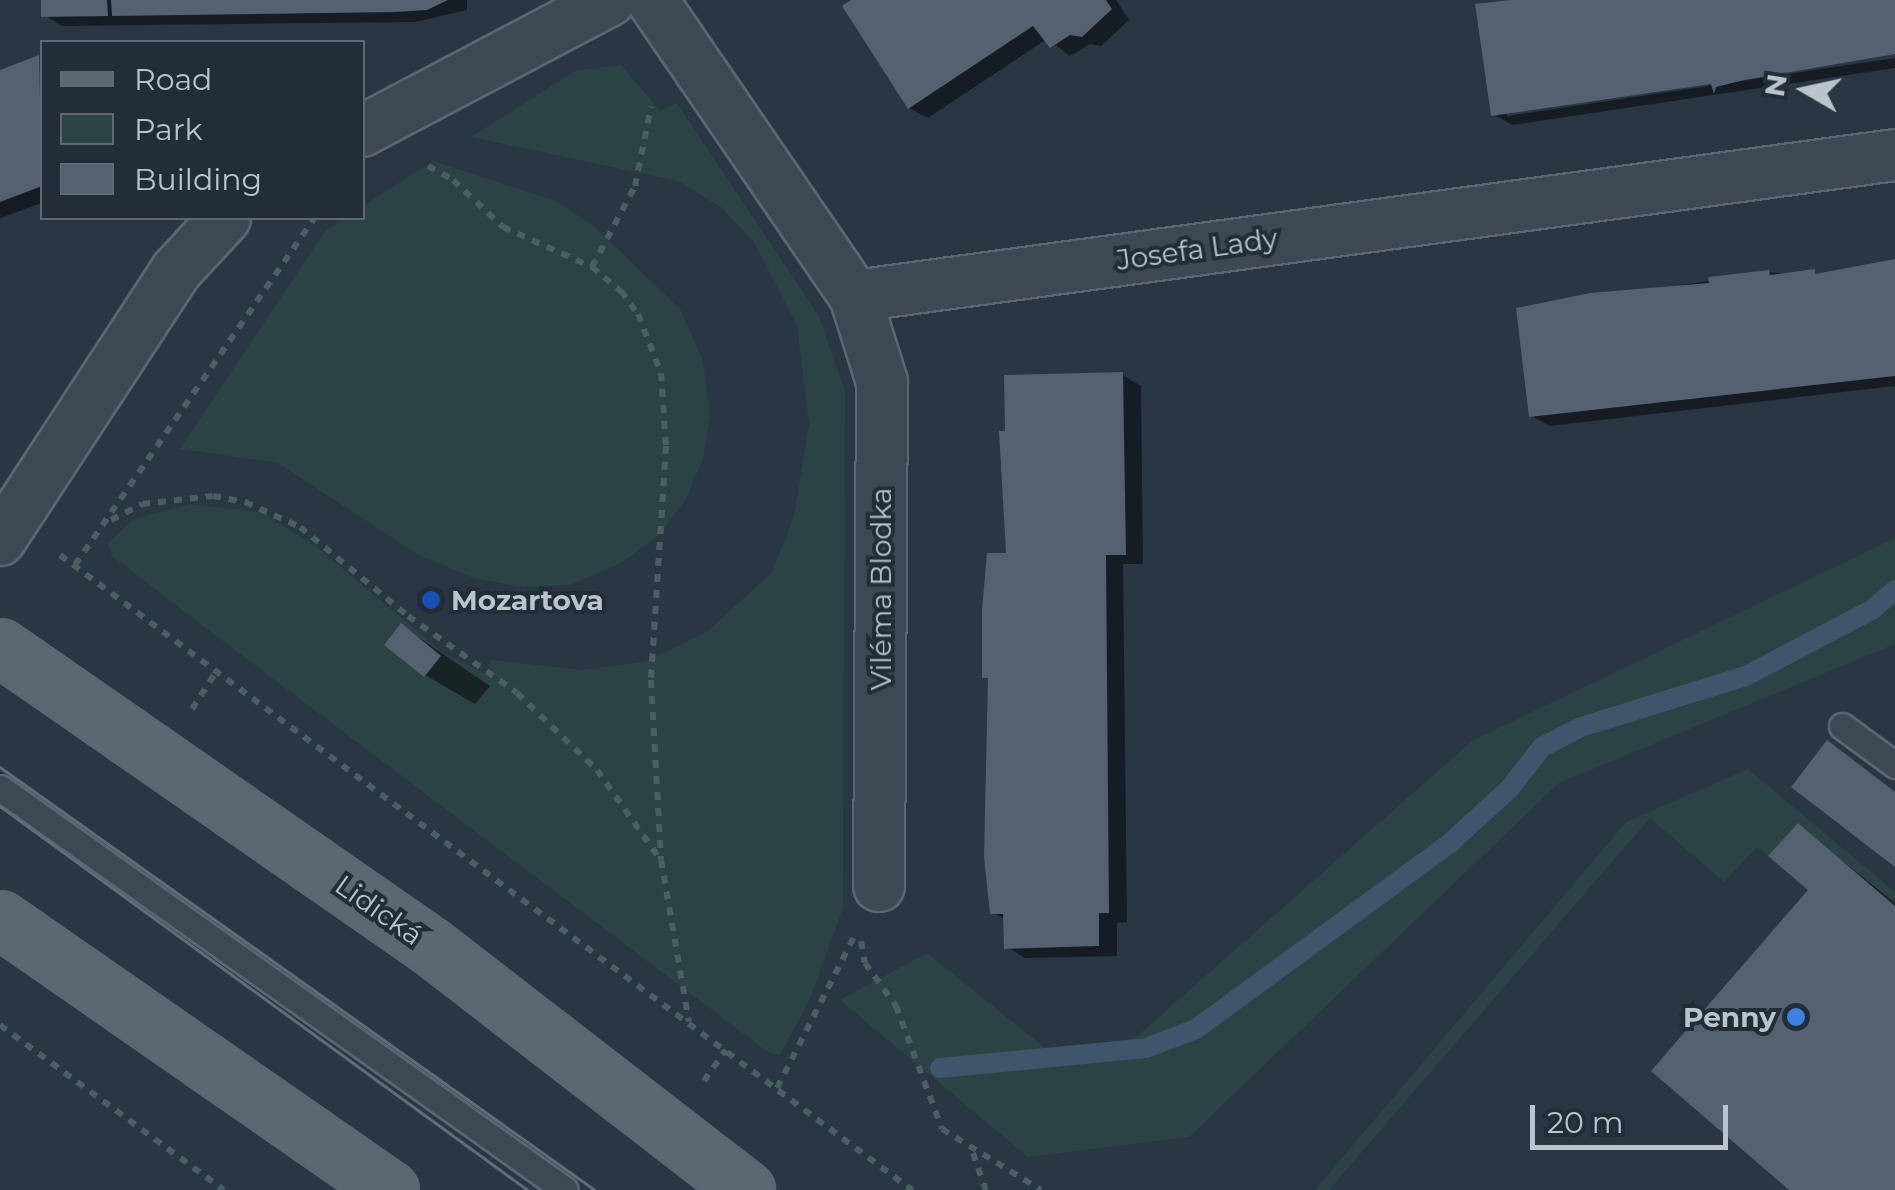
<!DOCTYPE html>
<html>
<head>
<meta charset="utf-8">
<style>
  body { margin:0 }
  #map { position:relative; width:1895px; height:1190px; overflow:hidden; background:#293643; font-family:Montserrat,sans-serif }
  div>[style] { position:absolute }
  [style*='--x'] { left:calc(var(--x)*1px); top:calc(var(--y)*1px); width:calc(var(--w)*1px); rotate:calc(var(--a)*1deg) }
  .green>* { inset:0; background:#2b4344 }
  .shadow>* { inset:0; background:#0007 }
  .stream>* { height:20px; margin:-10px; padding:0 10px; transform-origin:10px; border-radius:10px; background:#40556b }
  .building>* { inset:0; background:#546170 }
  .path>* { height:6px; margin-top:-3px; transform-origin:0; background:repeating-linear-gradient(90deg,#495f60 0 8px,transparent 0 16px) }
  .roads { filter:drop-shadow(2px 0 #5c6670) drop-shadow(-2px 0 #5c6670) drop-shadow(0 2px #5c6670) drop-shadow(0 -2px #5c6670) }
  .lane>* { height:25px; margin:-12.5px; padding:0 12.5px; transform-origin:12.5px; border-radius:12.5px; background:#3d4853 }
  .street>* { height:50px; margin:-25px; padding:0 25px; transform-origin:25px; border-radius:25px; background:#3d4853 }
  .primary>* { height:55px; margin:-27.5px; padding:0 27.5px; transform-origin:27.5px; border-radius:27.5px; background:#5c6772 }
  .tram>* { height:2.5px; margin:-1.25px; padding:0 1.25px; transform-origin:1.25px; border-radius:1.25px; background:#606c79 }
  .dots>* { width:28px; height:28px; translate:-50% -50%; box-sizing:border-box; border:5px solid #222d38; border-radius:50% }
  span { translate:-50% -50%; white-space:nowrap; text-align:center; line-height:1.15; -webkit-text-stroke:8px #222d38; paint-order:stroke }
  .street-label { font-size:28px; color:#bbc3cc }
  .poi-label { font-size:28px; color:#bbc3cc; font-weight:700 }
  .left { translate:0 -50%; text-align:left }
  .right { translate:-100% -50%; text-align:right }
  .legend { position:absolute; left:40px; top:40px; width:325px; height:180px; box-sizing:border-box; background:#222d38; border:2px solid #5f6973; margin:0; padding:12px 18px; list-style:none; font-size:30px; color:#bbc3cc }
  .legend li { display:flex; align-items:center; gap:20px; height:50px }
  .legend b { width:50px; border:2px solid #5f6973 }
  .north { position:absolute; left:1755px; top:40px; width:100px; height:100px; -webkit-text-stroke:8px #222d38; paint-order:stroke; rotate:279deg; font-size:28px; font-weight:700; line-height:40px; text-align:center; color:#bbc3cc }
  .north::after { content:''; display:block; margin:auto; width:35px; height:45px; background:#bbc3cc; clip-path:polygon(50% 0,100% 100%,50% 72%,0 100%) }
  .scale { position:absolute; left:1530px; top:1105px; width:198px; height:45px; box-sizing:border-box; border:5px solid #bbc3cc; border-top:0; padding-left:12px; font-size:30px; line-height:35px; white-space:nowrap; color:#bbc3cc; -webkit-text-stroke:8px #222d38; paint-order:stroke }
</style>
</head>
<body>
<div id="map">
  <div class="green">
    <div style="clip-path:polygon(621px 65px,660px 111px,677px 103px,819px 316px,845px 391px,843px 908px,810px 999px,780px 1055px,769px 1053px,203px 626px,112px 556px,108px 543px,134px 519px,190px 504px,261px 512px,317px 547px,441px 651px,486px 674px,492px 660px,583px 670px,644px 662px,708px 631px,772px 572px,794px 516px,809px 424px,797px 326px,755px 244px,722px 208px,678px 181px,471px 137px,575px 71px)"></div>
    <div style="clip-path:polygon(433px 161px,556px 201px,595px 227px,680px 309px,703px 361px,710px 416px,703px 459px,686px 499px,659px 535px,621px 563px,570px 585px,522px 587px,473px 578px,417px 554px,278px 463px,180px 449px,325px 231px,345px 218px,362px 218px,363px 206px)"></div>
    <div style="clip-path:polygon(1895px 538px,1895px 644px,1559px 783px,1189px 1137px,1028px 1157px,840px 1000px,927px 953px,1050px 1052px,1135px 1038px,1472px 741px)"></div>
    <div style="clip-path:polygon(1748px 769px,1895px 892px,1895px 906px,1798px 823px,1768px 856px,1757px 847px,1724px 882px,1650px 818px,1329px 1190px,1315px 1190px,1626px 822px)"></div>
  </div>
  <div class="shadow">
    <div style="clip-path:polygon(43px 0,467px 0,467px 10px,415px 22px,62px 26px,44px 15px)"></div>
    <div style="clip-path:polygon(856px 0,1116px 0,1129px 20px,1101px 46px,1090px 44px,1070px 56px,1047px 39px,928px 118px,909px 108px)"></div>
    <div style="clip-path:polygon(1523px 0,1895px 0,1895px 53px,1507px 111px,1507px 116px,1895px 58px,1895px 68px,1512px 125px,1493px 114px)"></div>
    <div style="clip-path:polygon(38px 58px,42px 203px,0 218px,0 72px)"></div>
    <div style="clip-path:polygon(1895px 262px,1895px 386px,1550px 426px,1532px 416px,1518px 310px,1768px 272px,1821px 276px)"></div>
    <div style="clip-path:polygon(1123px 375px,1141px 386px,1143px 564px,1123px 564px,1127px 922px,1117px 923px,1117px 956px,1025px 958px,1007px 947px,1006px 920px,992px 912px,991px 680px,985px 677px,1008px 555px)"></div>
    <div style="clip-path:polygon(402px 626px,490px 686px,475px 704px,425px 675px)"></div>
    <div style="clip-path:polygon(1799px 826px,1895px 903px,1895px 1190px,1793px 1190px,1811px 889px)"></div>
  </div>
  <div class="stream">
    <div style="--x:940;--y:1068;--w:207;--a:-5.5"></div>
    <div style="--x:1146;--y:1048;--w:53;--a:-20.8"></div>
    <div style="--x:1196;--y:1029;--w:315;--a:-36.2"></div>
    <div style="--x:1450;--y:843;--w:81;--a:-42.5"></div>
    <div style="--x:1510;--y:788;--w:52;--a:-52"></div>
    <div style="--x:1542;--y:747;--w:44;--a:-27.1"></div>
    <div style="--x:1581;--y:727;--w:173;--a:-17.2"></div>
    <div style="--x:1746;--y:676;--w:144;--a:-27.8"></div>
    <div style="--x:1873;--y:609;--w:29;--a:-41"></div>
  </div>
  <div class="building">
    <div style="clip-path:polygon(41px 0,107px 0,108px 16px,41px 17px)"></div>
    <div style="clip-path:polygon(111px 0,448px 0,427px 10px,395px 12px,112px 16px)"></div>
    <div style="clip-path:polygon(851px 0,1106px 0,1112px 9px,1082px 37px,1070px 35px,1050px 48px,1033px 26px,908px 109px,842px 6px)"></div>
    <div style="clip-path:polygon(1510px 0,1895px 0,1895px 54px,1744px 80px,1716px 87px,1714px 94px,1711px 84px,1491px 116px,1475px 4px)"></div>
    <div style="clip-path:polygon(39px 55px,42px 186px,0 202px,0 70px)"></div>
    <div style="clip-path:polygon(1895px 259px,1895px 376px,1529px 417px,1516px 308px,1590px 293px,1709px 283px,1708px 277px,1769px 270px,1770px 275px,1815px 269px,1815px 274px)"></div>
    <div style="clip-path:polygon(1123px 372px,1126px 555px,1106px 555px,1109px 913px,1099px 913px,1099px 946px,1004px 949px,1003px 914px,990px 914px,984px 857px,988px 678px,982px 678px,982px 610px,987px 553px,1006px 553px,999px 431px,1005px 431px,1004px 375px)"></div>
    <div style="clip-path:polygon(401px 623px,441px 656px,424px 677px,384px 645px)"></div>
    <div style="clip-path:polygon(1827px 740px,1895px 792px,1895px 867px,1791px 787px)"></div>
    <div style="clip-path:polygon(1798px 823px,1895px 906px,1895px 1190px,1789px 1190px,1651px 1071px,1808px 890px,1768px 856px)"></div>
  </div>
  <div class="path">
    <div style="--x:428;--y:166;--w:29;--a:29"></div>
    <div style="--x:453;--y:180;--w:69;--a:43.2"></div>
    <div style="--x:503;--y:227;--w:98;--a:24.2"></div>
    <div style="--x:592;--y:267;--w:38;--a:40"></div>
    <div style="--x:621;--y:291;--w:29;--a:54"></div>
    <div style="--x:638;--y:314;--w:63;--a:68.7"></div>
    <div style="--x:661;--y:373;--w:73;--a:86.1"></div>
    <div style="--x:666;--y:446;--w:234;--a:93.7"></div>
    <div style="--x:651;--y:680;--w:180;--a:86.8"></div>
    <div style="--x:661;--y:860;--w:164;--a:80.2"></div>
    <div style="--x:592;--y:267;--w:92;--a:-62"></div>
    <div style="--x:635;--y:186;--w:81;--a:-78.6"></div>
    <div style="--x:111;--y:520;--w:35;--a:-27"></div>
    <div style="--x:142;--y:504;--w:71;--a:-6.4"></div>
    <div style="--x:213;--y:496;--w:33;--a:11"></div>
    <div style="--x:245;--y:502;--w:60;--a:24.4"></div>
    <div style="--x:300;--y:527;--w:140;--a:39.5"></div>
    <div style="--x:408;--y:616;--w:133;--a:35.2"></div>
    <div style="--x:517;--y:693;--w:111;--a:43.9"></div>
    <div style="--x:597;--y:770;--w:109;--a:54.7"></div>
    <div style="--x:60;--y:555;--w:1063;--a:36.7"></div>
    <div style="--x:75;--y:565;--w:421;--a:-55.4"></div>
    <div style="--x:192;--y:709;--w:48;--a:-57"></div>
    <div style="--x:861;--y:941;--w:22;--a:80"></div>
    <div style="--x:865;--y:963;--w:53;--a:54.2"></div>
    <div style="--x:896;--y:1006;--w:131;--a:69.5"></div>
    <div style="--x:942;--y:1129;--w:116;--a:31.6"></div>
    <div style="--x:0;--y:1025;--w:278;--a:36.4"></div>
    <div style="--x:704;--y:1081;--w:38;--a:-55"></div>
    <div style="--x:777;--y:1088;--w:169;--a:-63"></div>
    <div style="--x:973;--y:1153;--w:39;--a:71"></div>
  </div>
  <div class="roads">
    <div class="lane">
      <div style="--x:1842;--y:726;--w:66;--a:36.3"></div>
      <div style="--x:0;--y:788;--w:693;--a:35.43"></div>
    </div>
    <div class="street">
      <div style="--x:652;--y:0;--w:359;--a:55.6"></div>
      <div style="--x:855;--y:296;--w:90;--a:72.6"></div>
      <div style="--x:882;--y:382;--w:504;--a:90.34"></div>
      <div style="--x:362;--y:131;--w:280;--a:-27.8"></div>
      <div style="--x:855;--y:296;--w:1050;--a:-7.72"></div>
      <div style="--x:0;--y:540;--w:321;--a:-56.8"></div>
      <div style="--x:176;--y:271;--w:72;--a:-47.2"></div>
    </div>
    <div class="primary">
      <div style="--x:0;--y:647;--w:522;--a:34.79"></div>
      <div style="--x:429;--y:945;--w:401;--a:37.7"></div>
      <div style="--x:0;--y:919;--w:475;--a:34.8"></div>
    </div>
  </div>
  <div class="tram">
    <div style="--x:0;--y:767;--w:730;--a:35.41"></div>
    <div style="--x:0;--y:806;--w:653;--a:36.03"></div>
  </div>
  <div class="dots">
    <div style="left:431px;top:600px;background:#1a4fb4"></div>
    <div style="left:1796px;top:1017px;background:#3f7fe0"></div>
  </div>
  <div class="street-label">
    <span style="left:1197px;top:249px;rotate:-8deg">Josefa Lady</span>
    <span style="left:881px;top:589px;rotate:-90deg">Viléma Blodka</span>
    <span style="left:379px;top:910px;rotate:35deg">Lidická</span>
  </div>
  <div class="poi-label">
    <span class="left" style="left:451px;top:600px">Mozartova</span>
    <span class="right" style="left:1776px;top:1017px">Penny</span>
  </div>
  <ul class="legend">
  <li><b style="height:12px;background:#5c6772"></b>Road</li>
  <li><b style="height:28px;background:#2b4344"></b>Park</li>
  <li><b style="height:28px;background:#546170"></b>Building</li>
  </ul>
  <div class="north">N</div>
  <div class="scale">20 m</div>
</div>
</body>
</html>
